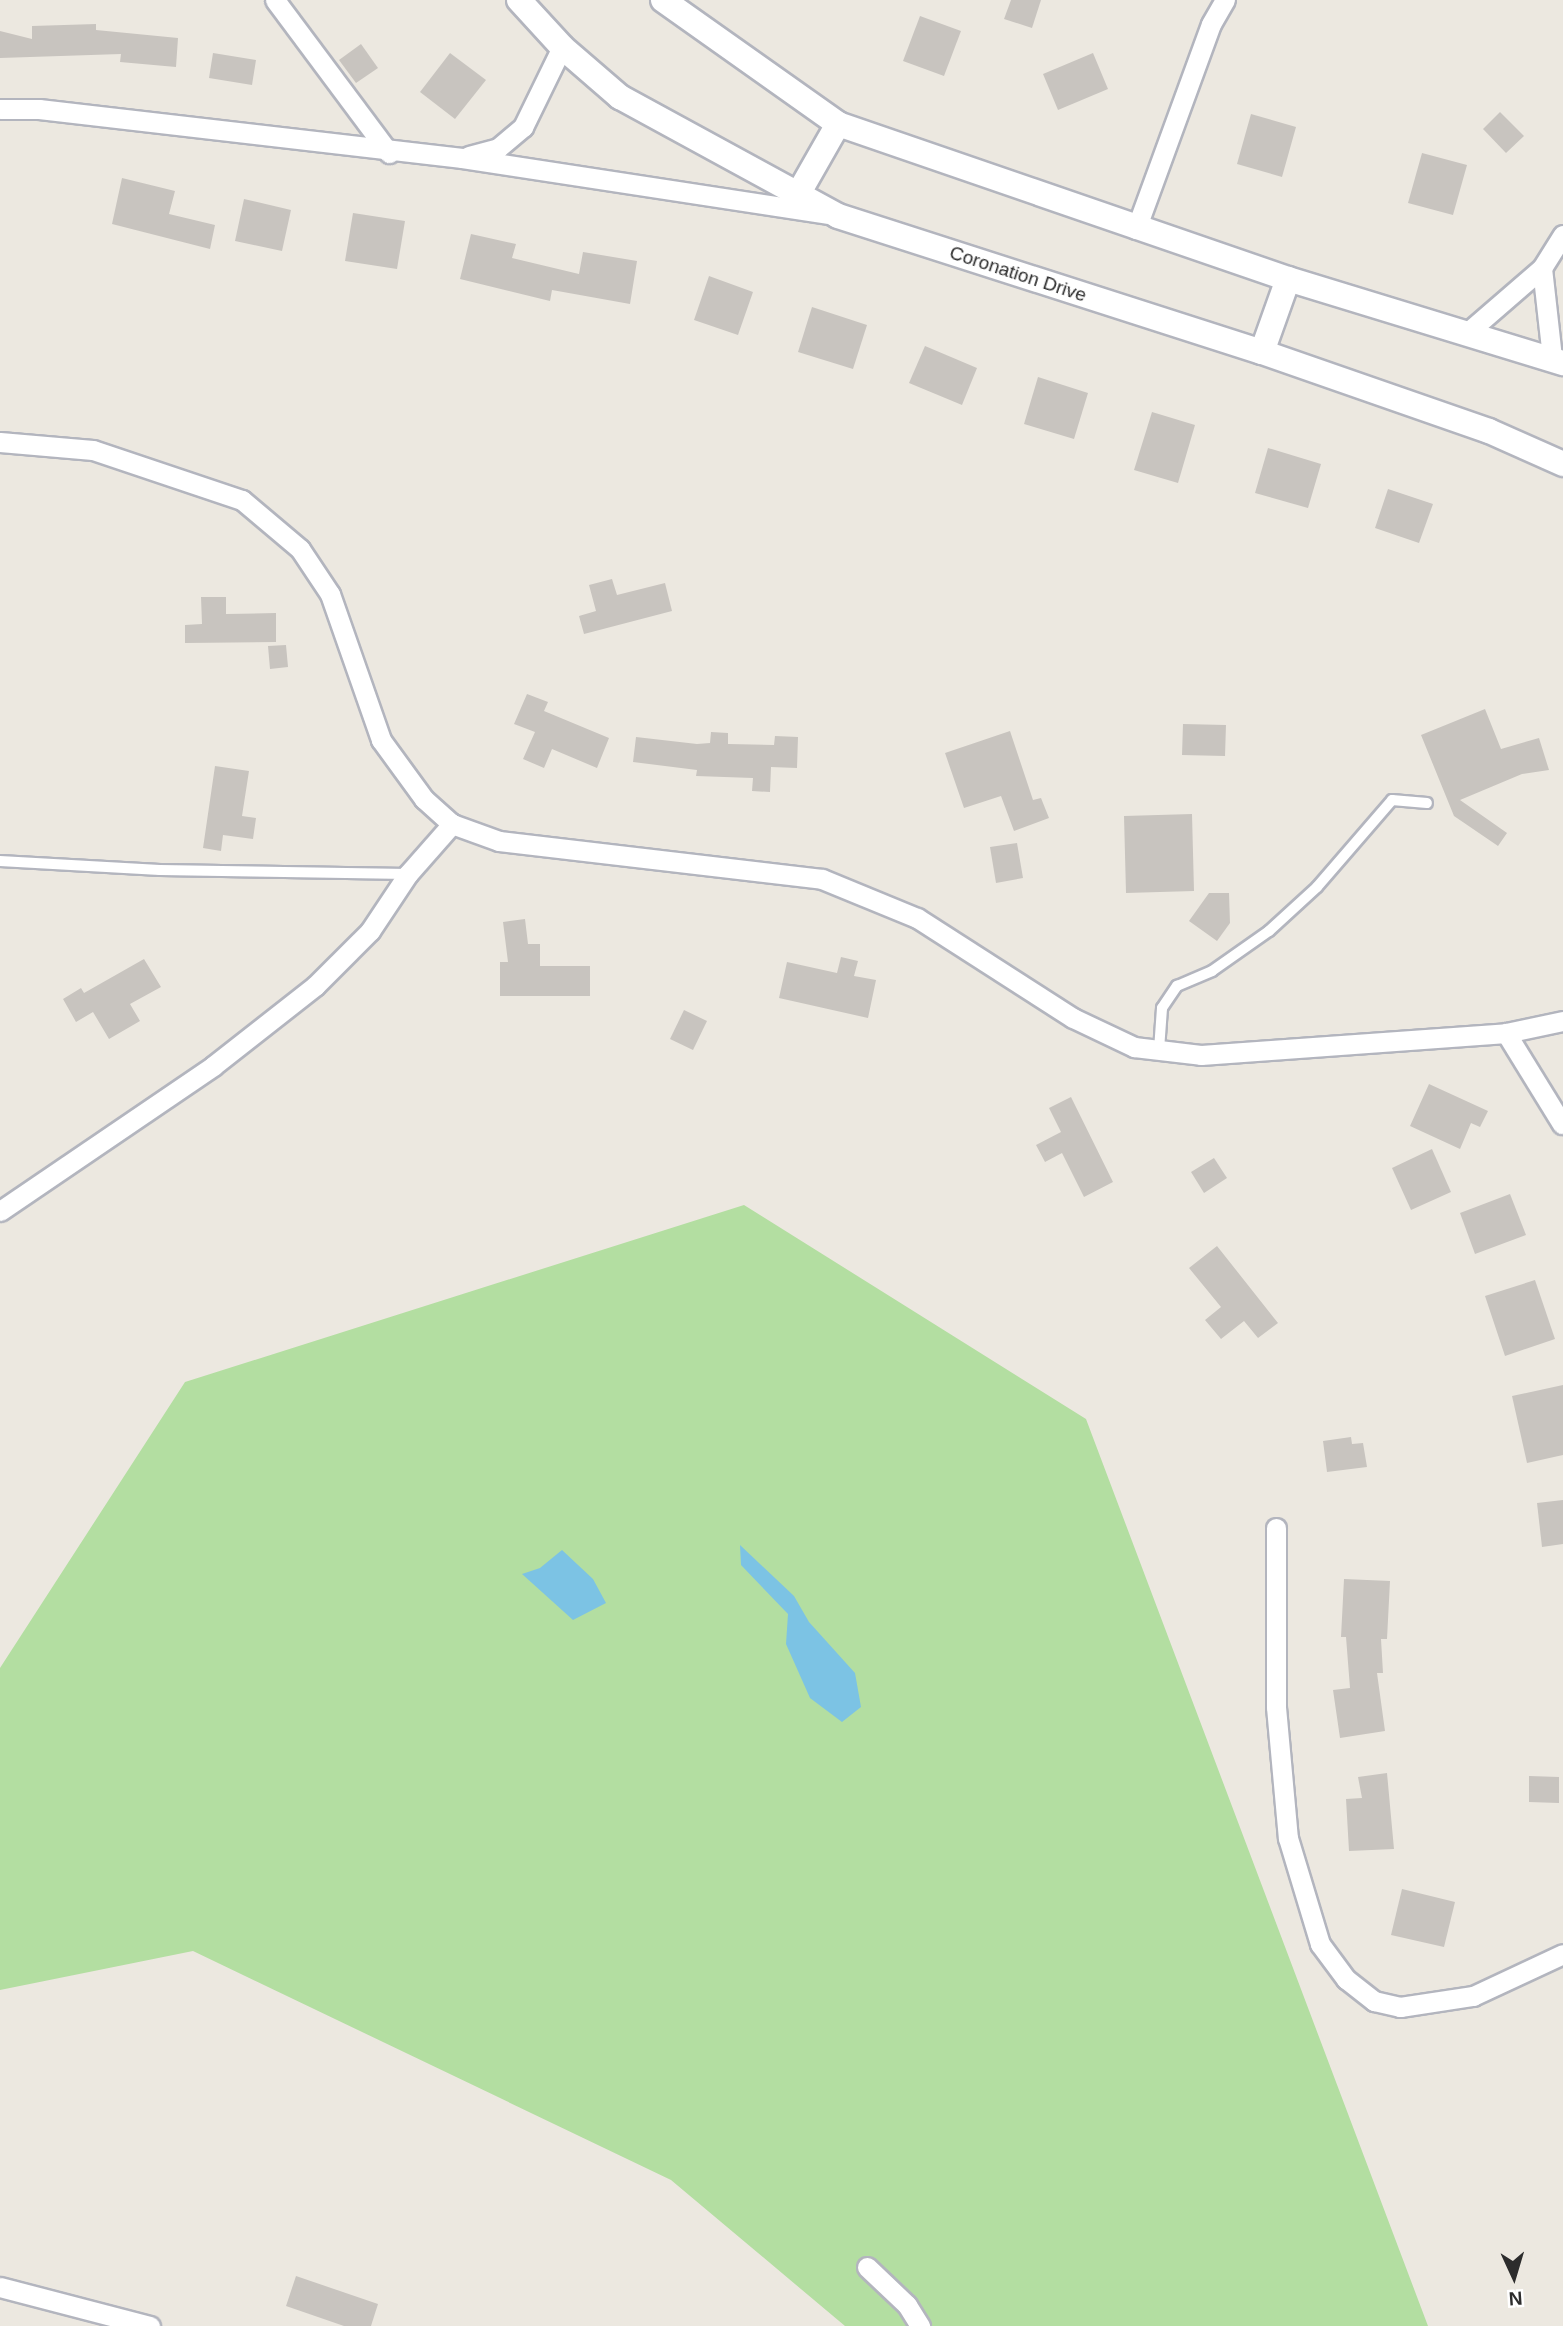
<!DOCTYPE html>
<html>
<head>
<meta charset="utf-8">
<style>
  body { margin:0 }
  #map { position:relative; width:1563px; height:2326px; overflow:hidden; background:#ece8e0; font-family:Helvetica,sans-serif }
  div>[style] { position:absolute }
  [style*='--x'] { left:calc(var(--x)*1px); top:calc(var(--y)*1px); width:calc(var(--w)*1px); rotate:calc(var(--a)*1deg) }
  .green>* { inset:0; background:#b3dea1 }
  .water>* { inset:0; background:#7cc3e4 }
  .building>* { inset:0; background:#c8c4bf }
  .roads { filter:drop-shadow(2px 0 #b3b5be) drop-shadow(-2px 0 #b3b5be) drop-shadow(0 2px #b3b5be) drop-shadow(0 -2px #b3b5be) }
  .service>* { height:10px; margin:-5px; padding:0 5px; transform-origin:5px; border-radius:5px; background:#fff }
  .minor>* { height:19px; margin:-9.5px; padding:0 9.5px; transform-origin:9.5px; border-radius:9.5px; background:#fff }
  .tertiary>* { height:24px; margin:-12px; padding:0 12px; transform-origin:12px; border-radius:12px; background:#fff }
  span { translate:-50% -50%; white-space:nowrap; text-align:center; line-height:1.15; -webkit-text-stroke:6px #fff; paint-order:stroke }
  .street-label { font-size:19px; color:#2c2c2c }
  .north { position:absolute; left:1479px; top:2242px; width:70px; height:70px; -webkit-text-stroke:5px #fff; paint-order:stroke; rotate:176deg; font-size:19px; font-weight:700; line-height:28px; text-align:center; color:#2c2c2c }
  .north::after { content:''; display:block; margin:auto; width:24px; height:32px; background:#2c2c2c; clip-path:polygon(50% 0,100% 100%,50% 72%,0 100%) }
</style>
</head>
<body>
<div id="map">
  <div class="green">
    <div style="clip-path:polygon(744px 1205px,1086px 1419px,1428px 2326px,845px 2326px,671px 2180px,193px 1951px,0 1990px,0 1668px,185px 1382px)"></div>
  </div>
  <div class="water">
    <div style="clip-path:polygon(740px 1545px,794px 1596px,809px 1622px,855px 1673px,861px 1707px,842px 1722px,810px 1698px,786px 1644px,788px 1614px,741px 1565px)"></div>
    <div style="clip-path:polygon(562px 1550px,593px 1579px,606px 1603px,573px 1620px,522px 1574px,540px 1568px)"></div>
  </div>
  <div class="building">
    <div style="clip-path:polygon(1011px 0,1041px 0,1032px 28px,1004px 19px)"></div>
    <div style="clip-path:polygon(920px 16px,961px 31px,944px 76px,903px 61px)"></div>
    <div style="clip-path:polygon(96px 24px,96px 30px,178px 38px,176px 67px,120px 62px,121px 54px,0 58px,0 31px,32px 39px,32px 26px)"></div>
    <div style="clip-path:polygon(361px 44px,378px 68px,356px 83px,339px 60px)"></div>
    <div style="clip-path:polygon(213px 53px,256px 60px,252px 85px,209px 78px)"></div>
    <div style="clip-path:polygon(450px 53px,486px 80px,455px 119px,420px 92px)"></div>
    <div style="clip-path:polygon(1093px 53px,1108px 89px,1058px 110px,1043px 74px)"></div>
    <div style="clip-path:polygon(1500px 112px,1524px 136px,1506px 153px,1483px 129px)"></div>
    <div style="clip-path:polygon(1251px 114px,1296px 127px,1282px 177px,1237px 164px)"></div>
    <div style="clip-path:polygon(1422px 153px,1467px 165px,1453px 215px,1408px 203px)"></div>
    <div style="clip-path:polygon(122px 178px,175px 191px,169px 214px,215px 225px,210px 249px,112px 224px)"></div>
    <div style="clip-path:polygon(244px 199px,291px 210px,282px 251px,235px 241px)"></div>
    <div style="clip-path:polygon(353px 213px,405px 221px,397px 269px,345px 261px)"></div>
    <div style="clip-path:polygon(471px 234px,516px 244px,512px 258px,579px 274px,583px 252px,637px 261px,630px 304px,552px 290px,550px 301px,460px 279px)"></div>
    <div style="clip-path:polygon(709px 276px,753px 292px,738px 335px,694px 320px)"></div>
    <div style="clip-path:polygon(812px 307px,867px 325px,853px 369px,798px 352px)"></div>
    <div style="clip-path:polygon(925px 346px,977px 368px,962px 405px,909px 383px)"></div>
    <div style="clip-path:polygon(1038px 377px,1088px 393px,1074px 439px,1024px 424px)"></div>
    <div style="clip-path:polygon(1152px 412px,1195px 425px,1178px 483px,1134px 470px)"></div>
    <div style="clip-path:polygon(1268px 448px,1321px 464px,1308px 508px,1255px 493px)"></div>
    <div style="clip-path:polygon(1388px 489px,1433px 504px,1419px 543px,1375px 528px)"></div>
    <div style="clip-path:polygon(612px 579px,617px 595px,665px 583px,672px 611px,584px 634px,579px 616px,596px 611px,589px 585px)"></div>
    <div style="clip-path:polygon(201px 597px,226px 597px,226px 614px,276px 613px,276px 642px,185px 643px,185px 625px,202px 624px)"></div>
    <div style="clip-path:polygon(286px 645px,288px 667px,270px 669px,268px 646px)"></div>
    <div style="clip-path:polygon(527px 694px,548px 702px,544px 711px,609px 738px,597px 768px,552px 749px,544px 768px,523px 759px,535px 732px,514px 724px)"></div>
    <div style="clip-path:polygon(1485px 709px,1501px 749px,1539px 738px,1549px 770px,1522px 774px,1460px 800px,1507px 833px,1498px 846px,1454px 816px,1421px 735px)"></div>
    <div style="clip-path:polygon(1183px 724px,1226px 725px,1225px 756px,1182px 755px)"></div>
    <div style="clip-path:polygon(1010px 731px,1033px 800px,1041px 798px,1049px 818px,1014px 831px,1001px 796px,964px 808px,945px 753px)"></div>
    <div style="clip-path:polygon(711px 732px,728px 733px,728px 744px,774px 745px,775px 736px,798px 737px,797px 768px,771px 767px,770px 792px,752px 791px,753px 778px,696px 776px,697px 770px,633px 762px,636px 737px,697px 744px,710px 743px)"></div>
    <div style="clip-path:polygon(215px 766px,249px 771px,242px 816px,256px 818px,253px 839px,223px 835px,221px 851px,203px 848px)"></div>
    <div style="clip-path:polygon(1192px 814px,1194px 891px,1126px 893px,1124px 816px)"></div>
    <div style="clip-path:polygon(1017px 843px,1023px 878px,996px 883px,990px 847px)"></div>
    <div style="clip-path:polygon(1209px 893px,1229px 893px,1230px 923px,1217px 941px,1189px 921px)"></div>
    <div style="clip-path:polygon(525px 919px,528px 944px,540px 944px,540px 966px,590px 966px,590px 996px,500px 996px,500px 962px,508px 962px,503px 922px)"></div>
    <div style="clip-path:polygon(841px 957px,858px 961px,854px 976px,876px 980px,868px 1018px,779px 998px,787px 962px,837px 973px)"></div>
    <div style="clip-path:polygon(144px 959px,161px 987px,130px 1004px,140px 1021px,109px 1039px,93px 1012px,76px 1022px,63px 999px,81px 988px,84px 993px)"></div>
    <div style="clip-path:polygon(684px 1010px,707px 1021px,693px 1050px,670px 1039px)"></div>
    <div style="clip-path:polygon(1429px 1084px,1488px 1111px,1480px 1127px,1471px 1123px,1460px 1149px,1410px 1126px)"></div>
    <div style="clip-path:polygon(1071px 1097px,1113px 1182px,1084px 1197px,1062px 1153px,1045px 1162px,1036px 1145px,1061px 1132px,1049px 1108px)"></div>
    <div style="clip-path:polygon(1432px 1149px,1451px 1192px,1411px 1210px,1392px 1168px)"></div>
    <div style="clip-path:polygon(1214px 1158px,1227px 1178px,1204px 1193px,1191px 1172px)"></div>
    <div style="clip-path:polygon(1510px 1194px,1526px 1235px,1475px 1254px,1460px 1213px)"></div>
    <div style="clip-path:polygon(1217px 1246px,1278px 1323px,1258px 1338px,1244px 1321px,1221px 1339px,1205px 1320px,1221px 1307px,1189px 1268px)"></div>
    <div style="clip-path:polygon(1535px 1280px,1555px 1339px,1505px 1356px,1485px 1296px)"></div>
    <div style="clip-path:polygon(1563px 1385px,1563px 1455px,1527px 1463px,1512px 1396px)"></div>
    <div style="clip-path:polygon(1351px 1437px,1352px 1444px,1363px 1443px,1367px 1467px,1327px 1472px,1323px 1441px)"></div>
    <div style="clip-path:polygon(1563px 1500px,1563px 1544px,1542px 1547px,1537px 1503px)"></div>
    <div style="clip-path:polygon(1344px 1579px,1390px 1581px,1387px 1639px,1381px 1639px,1383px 1673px,1377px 1673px,1385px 1731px,1340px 1738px,1333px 1690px,1350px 1688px,1346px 1637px,1341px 1637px)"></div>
    <div style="clip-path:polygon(1387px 1773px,1394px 1849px,1349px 1851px,1346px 1799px,1362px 1798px,1358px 1777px)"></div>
    <div style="clip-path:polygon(1529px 1776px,1559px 1777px,1559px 1803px,1529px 1802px)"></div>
    <div style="clip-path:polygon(1402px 1889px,1455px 1902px,1444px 1947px,1391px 1935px)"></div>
    <div style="clip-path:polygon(296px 2276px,378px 2304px,371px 2326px,344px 2326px,286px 2306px)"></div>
  </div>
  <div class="roads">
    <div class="service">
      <div style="--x:0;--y:861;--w:160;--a:3.2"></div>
      <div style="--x:160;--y:870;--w:248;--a:0.9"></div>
      <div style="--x:1159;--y:1050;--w:42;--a:-85.9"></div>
      <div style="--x:1162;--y:1008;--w:27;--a:-56"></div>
      <div style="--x:1177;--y:986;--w:38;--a:-23"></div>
      <div style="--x:1212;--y:971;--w:70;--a:-35.1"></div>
      <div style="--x:1269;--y:931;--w:65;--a:-42.5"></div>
      <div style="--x:1317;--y:887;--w:115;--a:-49.2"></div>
      <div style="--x:1392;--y:800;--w:35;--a:5"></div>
    </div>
    <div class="minor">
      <div style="--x:275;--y:0;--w:191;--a:53.3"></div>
      <div style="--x:0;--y:109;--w:39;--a:0"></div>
      <div style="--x:39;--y:109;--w:426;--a:6.6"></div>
      <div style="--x:462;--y:158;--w:368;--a:8.7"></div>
      <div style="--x:469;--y:156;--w:30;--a:-15"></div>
      <div style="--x:498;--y:148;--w:33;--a:-40"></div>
      <div style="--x:523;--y:127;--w:89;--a:-64"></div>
      <div style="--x:1136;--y:229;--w:218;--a:-69.9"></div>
      <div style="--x:1211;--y:24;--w:28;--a:-60"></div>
      <div style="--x:1542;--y:268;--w:90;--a:83.6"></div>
      <div style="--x:1468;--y:332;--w:98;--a:-40.9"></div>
      <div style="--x:1542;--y:268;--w:39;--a:-58"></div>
      <div style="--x:0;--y:442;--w:93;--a:4.9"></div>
      <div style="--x:93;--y:450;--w:157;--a:18.6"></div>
      <div style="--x:242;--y:500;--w:76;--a:40.2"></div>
      <div style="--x:300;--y:549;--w:54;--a:56.3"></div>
      <div style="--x:330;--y:594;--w:155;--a:70.7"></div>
      <div style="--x:381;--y:740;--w:73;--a:53.9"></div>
      <div style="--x:424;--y:799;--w:38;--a:42"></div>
      <div style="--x:452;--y:824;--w:50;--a:19.9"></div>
      <div style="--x:499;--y:841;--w:325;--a:6.7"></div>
      <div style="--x:822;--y:879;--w:103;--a:22.3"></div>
      <div style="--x:917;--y:918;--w:185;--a:32.7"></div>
      <div style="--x:1073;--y:1018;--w:68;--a:25.4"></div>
      <div style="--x:1134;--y:1047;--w:67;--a:6.8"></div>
      <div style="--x:1201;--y:1055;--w:306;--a:-4.1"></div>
      <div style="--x:1506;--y:1033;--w:58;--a:-11.9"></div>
      <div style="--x:1506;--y:1033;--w:107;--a:58.4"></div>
      <div style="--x:0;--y:1211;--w:258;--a:-34.2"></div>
      <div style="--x:213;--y:1066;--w:130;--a:-38.1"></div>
      <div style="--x:315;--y:986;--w:78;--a:-45"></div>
      <div style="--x:370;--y:931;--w:69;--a:-56.3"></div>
      <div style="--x:408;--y:874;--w:67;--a:-48.7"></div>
      <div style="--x:1276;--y:1528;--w:179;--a:90"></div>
      <div style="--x:1276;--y:1707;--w:132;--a:84.8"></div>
      <div style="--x:1288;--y:1838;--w:111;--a:73.2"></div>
      <div style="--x:1320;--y:1944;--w:44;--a:53.4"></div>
      <div style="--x:1346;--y:1979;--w:36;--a:38"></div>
      <div style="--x:1374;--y:2001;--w:27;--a:13"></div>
      <div style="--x:1400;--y:2007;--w:74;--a:-8.6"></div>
      <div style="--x:1473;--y:1996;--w:99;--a:-25"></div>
      <div style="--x:867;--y:2267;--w:55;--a:43.5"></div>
      <div style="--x:907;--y:2305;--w:25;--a:58"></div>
      <div style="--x:0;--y:2287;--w:155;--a:14.6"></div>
    </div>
    <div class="tertiary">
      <div style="--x:519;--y:0;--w:64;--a:47.5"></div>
      <div style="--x:562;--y:47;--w:77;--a:40.8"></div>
      <div style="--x:620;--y:97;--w:248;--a:28.6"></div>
      <div style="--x:838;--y:216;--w:445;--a:17.8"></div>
      <div style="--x:1262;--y:352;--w:240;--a:19.2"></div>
      <div style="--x:1489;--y:431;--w:81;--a:24"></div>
      <div style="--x:663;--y:0;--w:214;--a:35.3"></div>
      <div style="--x:838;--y:124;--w:476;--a:19"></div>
      <div style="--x:1288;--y:279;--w:288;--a:17"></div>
      <div style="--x:797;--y:196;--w:83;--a:-60.3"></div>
      <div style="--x:1262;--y:352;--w:77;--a:-70.4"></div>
    </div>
  </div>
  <div class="street-label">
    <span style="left:1018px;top:274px;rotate:18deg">Coronation Drive</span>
  </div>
  <div class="north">N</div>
</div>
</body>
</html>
